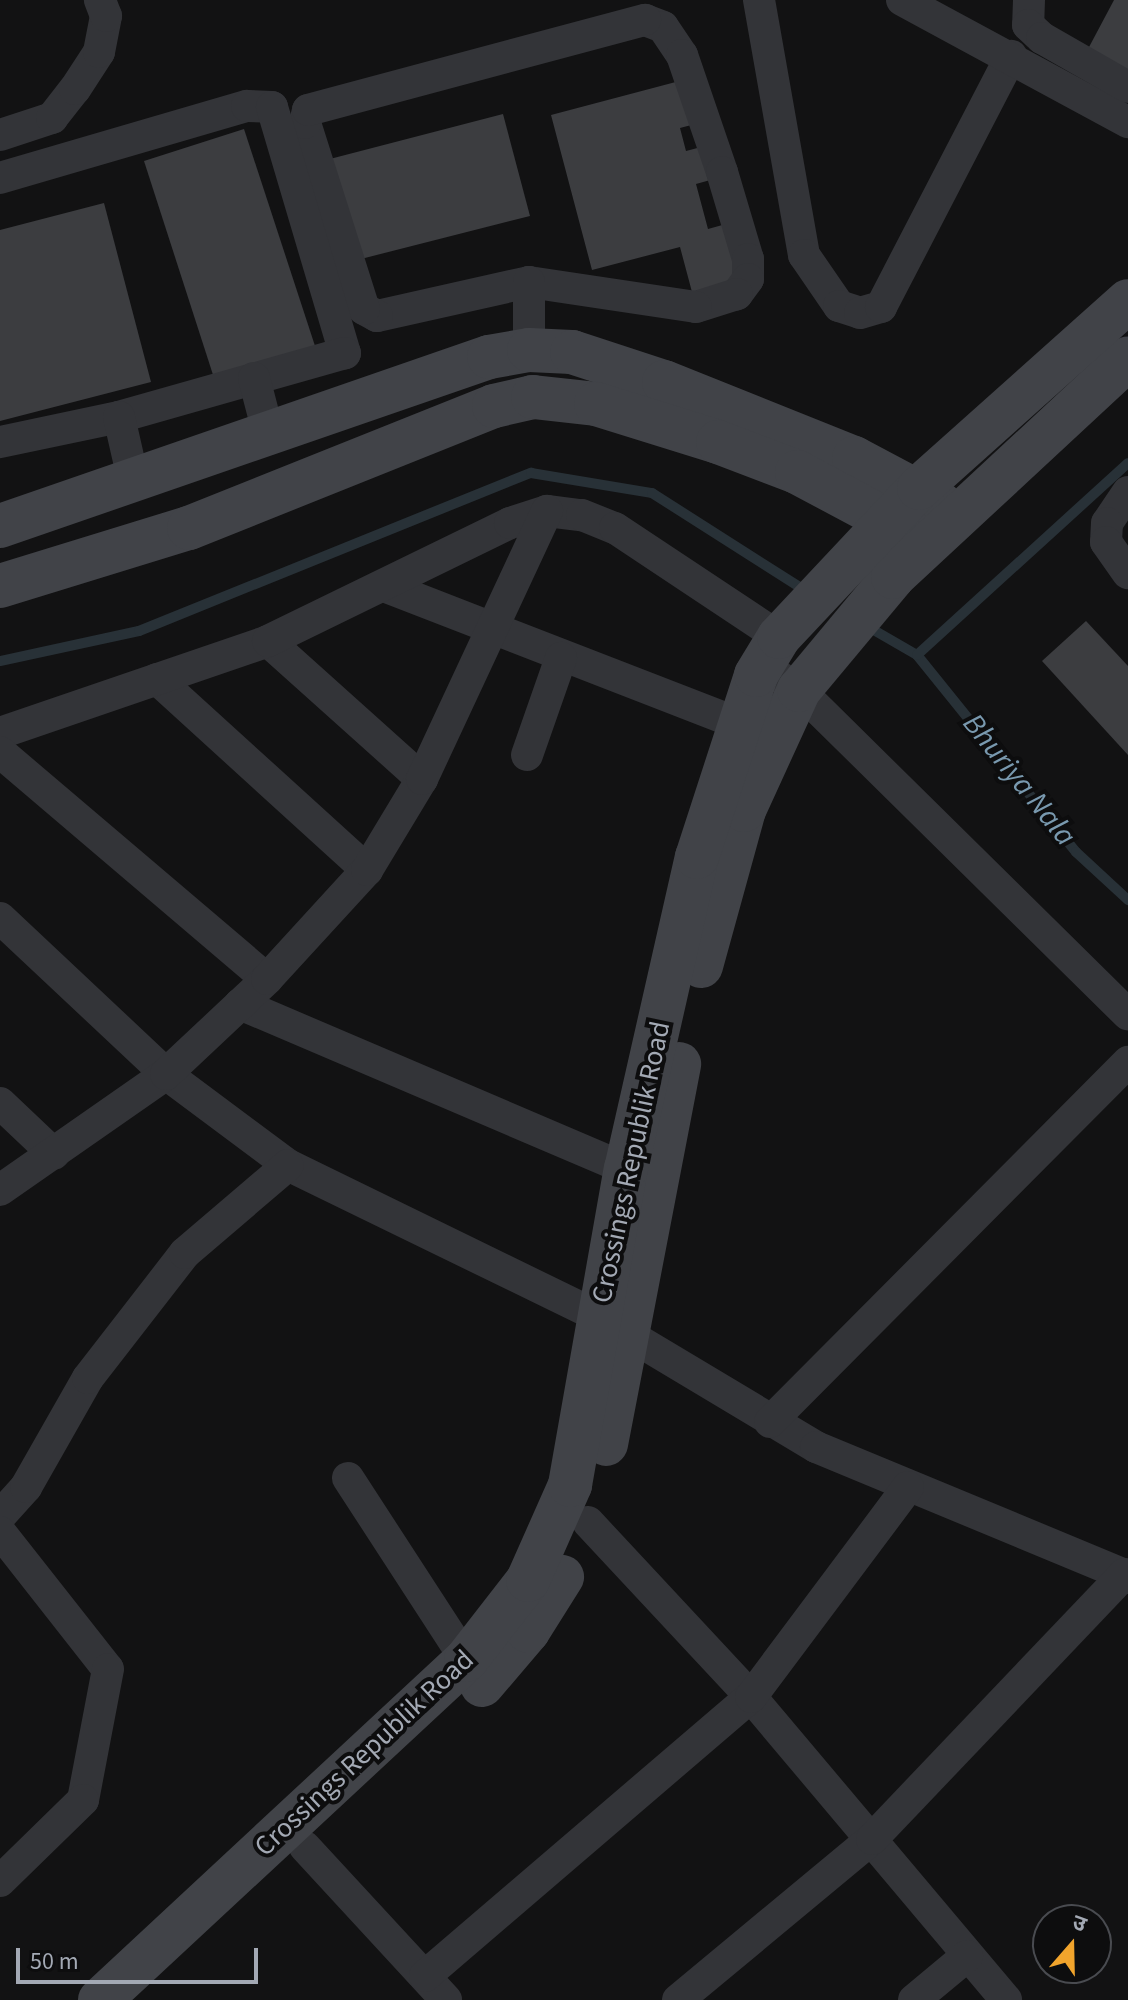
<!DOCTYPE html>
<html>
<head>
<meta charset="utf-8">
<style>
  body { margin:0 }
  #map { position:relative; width:1128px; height:2000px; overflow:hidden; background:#121213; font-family:"Source Sans 3","Noto Sans Devanagari",sans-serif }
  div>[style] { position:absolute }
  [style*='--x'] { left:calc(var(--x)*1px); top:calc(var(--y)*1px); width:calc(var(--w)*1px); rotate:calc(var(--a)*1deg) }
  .stream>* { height:10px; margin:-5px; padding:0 5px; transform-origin:5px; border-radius:5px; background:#283137 }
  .building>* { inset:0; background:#3c3d40 }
  .street>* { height:32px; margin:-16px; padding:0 16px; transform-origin:16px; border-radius:16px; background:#333438 }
  .secondary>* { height:44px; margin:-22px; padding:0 22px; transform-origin:22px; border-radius:22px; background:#414348 }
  span { translate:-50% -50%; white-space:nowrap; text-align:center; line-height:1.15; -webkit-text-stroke:8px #0d0d0e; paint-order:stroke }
  .street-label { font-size:28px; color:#a3a9b4 }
  .water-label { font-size:30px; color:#7999af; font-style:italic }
  .north { position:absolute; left:1032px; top:1904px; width:80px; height:80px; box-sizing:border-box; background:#0d0d0e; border:2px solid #494b50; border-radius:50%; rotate:20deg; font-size:22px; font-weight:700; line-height:32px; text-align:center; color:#a3a9b4 }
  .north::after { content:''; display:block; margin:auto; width:28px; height:36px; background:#f1a42c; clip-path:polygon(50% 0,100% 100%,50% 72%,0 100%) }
  .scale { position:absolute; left:16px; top:1948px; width:242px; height:36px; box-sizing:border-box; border:4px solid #a3a9b4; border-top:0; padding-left:10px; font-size:24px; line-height:28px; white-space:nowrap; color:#a3a9b4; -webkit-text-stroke:6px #0d0d0e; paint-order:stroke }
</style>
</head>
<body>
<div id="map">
  <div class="stream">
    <div style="--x:865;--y:625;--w:60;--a:30"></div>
    <div style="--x:917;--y:655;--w:253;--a:51.1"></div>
    <div style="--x:1076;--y:852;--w:71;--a:42.7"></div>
    <div style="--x:917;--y:655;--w:285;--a:-42.3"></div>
    <div style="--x:0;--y:661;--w:142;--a:-12.2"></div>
    <div style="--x:139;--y:631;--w:423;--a:-22"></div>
    <div style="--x:531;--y:473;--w:123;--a:9.4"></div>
    <div style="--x:652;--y:493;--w:183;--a:32.5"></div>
  </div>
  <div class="building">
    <div style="clip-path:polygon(1114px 0,1128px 0,1128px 70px,1088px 49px)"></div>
    <div style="clip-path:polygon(687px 79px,699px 123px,680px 128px,686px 151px,705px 146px,714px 179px,696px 184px,708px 229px,726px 224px,741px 279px,692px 292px,680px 247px,592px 270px,551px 115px)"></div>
    <div style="clip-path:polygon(503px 114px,530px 216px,353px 261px,326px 160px)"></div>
    <div style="clip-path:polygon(244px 129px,316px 349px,215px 381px,144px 161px)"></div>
    <div style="clip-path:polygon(104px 203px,151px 382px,0 421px,0 230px)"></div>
    <div style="clip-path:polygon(1086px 621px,1128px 666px,1128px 755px,1042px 661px)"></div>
  </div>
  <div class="street">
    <div style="--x:759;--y:0;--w:259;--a:80"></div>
    <div style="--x:804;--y:255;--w:62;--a:55.5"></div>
    <div style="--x:839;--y:306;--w:22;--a:18"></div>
    <div style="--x:860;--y:313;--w:22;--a:-16"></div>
    <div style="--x:881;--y:307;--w:283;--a:-62.6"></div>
    <div style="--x:902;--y:0;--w:257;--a:28.4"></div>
    <div style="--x:1029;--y:0;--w:25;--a:92"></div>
    <div style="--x:1028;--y:25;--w:19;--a:43"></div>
    <div style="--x:1042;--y:38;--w:99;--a:29.7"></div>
    <div style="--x:645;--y:20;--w:19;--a:21"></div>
    <div style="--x:663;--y:27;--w:34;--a:56"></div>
    <div style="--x:682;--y:55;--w:124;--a:71.1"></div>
    <div style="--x:722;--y:172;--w:91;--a:73.4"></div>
    <div style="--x:748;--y:259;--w:20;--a:90"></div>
    <div style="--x:748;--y:279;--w:19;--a:126"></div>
    <div style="--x:737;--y:294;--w:43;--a:162.4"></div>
    <div style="--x:696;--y:307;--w:169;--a:-171.5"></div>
    <div style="--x:529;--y:282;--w:156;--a:167.4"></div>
    <div style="--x:377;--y:316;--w:15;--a:-152"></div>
    <div style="--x:364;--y:309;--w:195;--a:-107.6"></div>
    <div style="--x:305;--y:123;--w:13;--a:-77"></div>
    <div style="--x:308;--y:110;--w:349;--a:-15"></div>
    <div style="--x:0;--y:135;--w:55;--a:-18.1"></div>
    <div style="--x:52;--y:118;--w:37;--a:-52"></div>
    <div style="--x:75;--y:89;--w:44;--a:-57"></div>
    <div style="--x:99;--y:52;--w:37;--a:-79"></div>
    <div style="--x:106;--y:16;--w:17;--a:-111"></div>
    <div style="--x:0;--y:178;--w:257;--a:-16.3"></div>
    <div style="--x:247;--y:106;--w:25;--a:2"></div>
    <div style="--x:272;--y:107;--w:257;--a:73.5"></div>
    <div style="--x:345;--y:353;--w:235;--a:164.2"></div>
    <div style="--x:119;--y:417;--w:122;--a:168.1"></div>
    <div style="--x:529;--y:282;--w:68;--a:90"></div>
    <div style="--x:254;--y:378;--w:60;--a:75.5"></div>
    <div style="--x:119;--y:417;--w:68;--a:77.2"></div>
    <div style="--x:1128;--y:492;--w:37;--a:124"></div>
    <div style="--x:1107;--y:523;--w:19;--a:93"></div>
    <div style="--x:1106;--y:542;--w:38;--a:55"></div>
    <div style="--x:384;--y:586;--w:401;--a:21.2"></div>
    <div style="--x:268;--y:641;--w:207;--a:41.9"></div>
    <div style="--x:762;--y:665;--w:45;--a:34"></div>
    <div style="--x:799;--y:690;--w:462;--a:44.6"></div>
    <div style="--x:157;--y:679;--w:284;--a:42.3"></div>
    <div style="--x:0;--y:733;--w:283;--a:-18.9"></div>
    <div style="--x:268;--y:641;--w:269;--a:-26"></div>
    <div style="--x:510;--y:523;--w:39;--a:-18"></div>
    <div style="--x:547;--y:511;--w:35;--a:7"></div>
    <div style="--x:582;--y:515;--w:35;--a:22"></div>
    <div style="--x:615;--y:528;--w:197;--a:33.6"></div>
    <div style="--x:0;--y:752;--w:350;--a:40.4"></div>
    <div style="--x:527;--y:755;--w:103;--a:-70.7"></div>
    <div style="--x:0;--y:918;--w:228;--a:43.2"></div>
    <div style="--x:166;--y:1074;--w:152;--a:36.7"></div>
    <div style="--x:288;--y:1165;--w:346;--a:26"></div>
    <div style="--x:599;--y:1317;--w:253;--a:30.9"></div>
    <div style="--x:816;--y:1447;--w:338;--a:22.5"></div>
    <div style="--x:240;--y:1004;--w:438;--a:23.1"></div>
    <div style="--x:0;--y:1103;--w:74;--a:43.4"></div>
    <div style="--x:0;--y:1190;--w:203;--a:-34.9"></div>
    <div style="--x:166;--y:1074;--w:139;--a:-43.2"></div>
    <div style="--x:267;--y:979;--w:148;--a:-47.5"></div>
    <div style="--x:367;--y:870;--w:106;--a:-58.9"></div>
    <div style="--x:422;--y:779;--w:296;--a:-65"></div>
    <div style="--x:770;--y:1422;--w:508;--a:-45.16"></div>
    <div style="--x:348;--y:1478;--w:217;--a:57"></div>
    <div style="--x:0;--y:1516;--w:39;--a:-48"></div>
    <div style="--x:26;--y:1487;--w:125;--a:-60.4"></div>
    <div style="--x:88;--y:1378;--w:158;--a:-52.2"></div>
    <div style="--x:185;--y:1253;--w:135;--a:-40.5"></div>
    <div style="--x:588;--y:1522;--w:239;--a:47"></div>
    <div style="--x:751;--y:1697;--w:396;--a:49.9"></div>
    <div style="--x:0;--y:1532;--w:174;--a:51.8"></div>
    <div style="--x:108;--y:1669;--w:133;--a:100.8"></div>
    <div style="--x:83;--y:1800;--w:116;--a:135.7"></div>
    <div style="--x:305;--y:1847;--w:208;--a:47.3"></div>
    <div style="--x:425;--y:1976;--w:429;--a:-40.6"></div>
    <div style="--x:751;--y:1697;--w:262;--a:-53.2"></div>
    <div style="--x:678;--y:2000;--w:252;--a:-39.7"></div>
    <div style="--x:872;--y:1839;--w:366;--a:-46.4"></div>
    <div style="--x:914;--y:2000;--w:69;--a:-39.7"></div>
  </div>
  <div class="secondary">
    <div style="--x:0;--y:526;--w:517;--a:-19.07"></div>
    <div style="--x:489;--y:357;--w:41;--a:-9.9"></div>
    <div style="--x:529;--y:350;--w:43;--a:2.7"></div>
    <div style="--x:572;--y:352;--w:97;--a:18.1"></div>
    <div style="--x:664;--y:382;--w:205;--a:21.8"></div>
    <div style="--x:854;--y:458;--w:98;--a:27.9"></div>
    <div style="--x:0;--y:586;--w:198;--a:-17.1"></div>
    <div style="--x:189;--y:528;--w:328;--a:-21.8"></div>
    <div style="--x:494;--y:406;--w:40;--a:-13"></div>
    <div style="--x:533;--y:397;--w:63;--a:6.3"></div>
    <div style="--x:596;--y:404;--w:128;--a:17.3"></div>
    <div style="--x:718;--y:442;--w:85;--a:20.8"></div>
    <div style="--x:797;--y:472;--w:134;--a:28.1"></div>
    <div style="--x:701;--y:966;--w:162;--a:-74.6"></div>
    <div style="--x:744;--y:810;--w:132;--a:-65.4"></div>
    <div style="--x:799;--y:690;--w:147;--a:-50.2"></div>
    <div style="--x:893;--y:577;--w:321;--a:-42.9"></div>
    <div style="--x:606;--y:1444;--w:387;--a:-79.1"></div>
    <div style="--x:482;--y:1685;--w:71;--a:-49.6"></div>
    <div style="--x:528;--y:1631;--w:64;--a:-57.8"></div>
    <div style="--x:100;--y:2000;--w:500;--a:-42.9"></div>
    <div style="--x:466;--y:1660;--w:101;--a:-52.2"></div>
    <div style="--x:528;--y:1580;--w:104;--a:-66.1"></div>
    <div style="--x:570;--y:1485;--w:321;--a:-80"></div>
    <div style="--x:626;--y:1169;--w:320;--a:-77.2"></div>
    <div style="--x:697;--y:857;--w:191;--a:-72"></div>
    <div style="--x:756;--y:675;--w:44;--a:-58.8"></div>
    <div style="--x:779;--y:637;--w:204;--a:-46.8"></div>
    <div style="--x:919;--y:488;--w:280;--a:-41.8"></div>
  </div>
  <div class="street-label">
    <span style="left:631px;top:1162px;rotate:-78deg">Crossings Republik Road</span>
    <span style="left:364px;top:1753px;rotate:-43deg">Crossings Republik Road</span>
  </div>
  <div class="water-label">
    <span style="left:1019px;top:780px;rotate:51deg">Bhuriya Nala</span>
  </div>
  <div class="north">उ</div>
  <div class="scale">50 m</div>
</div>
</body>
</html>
